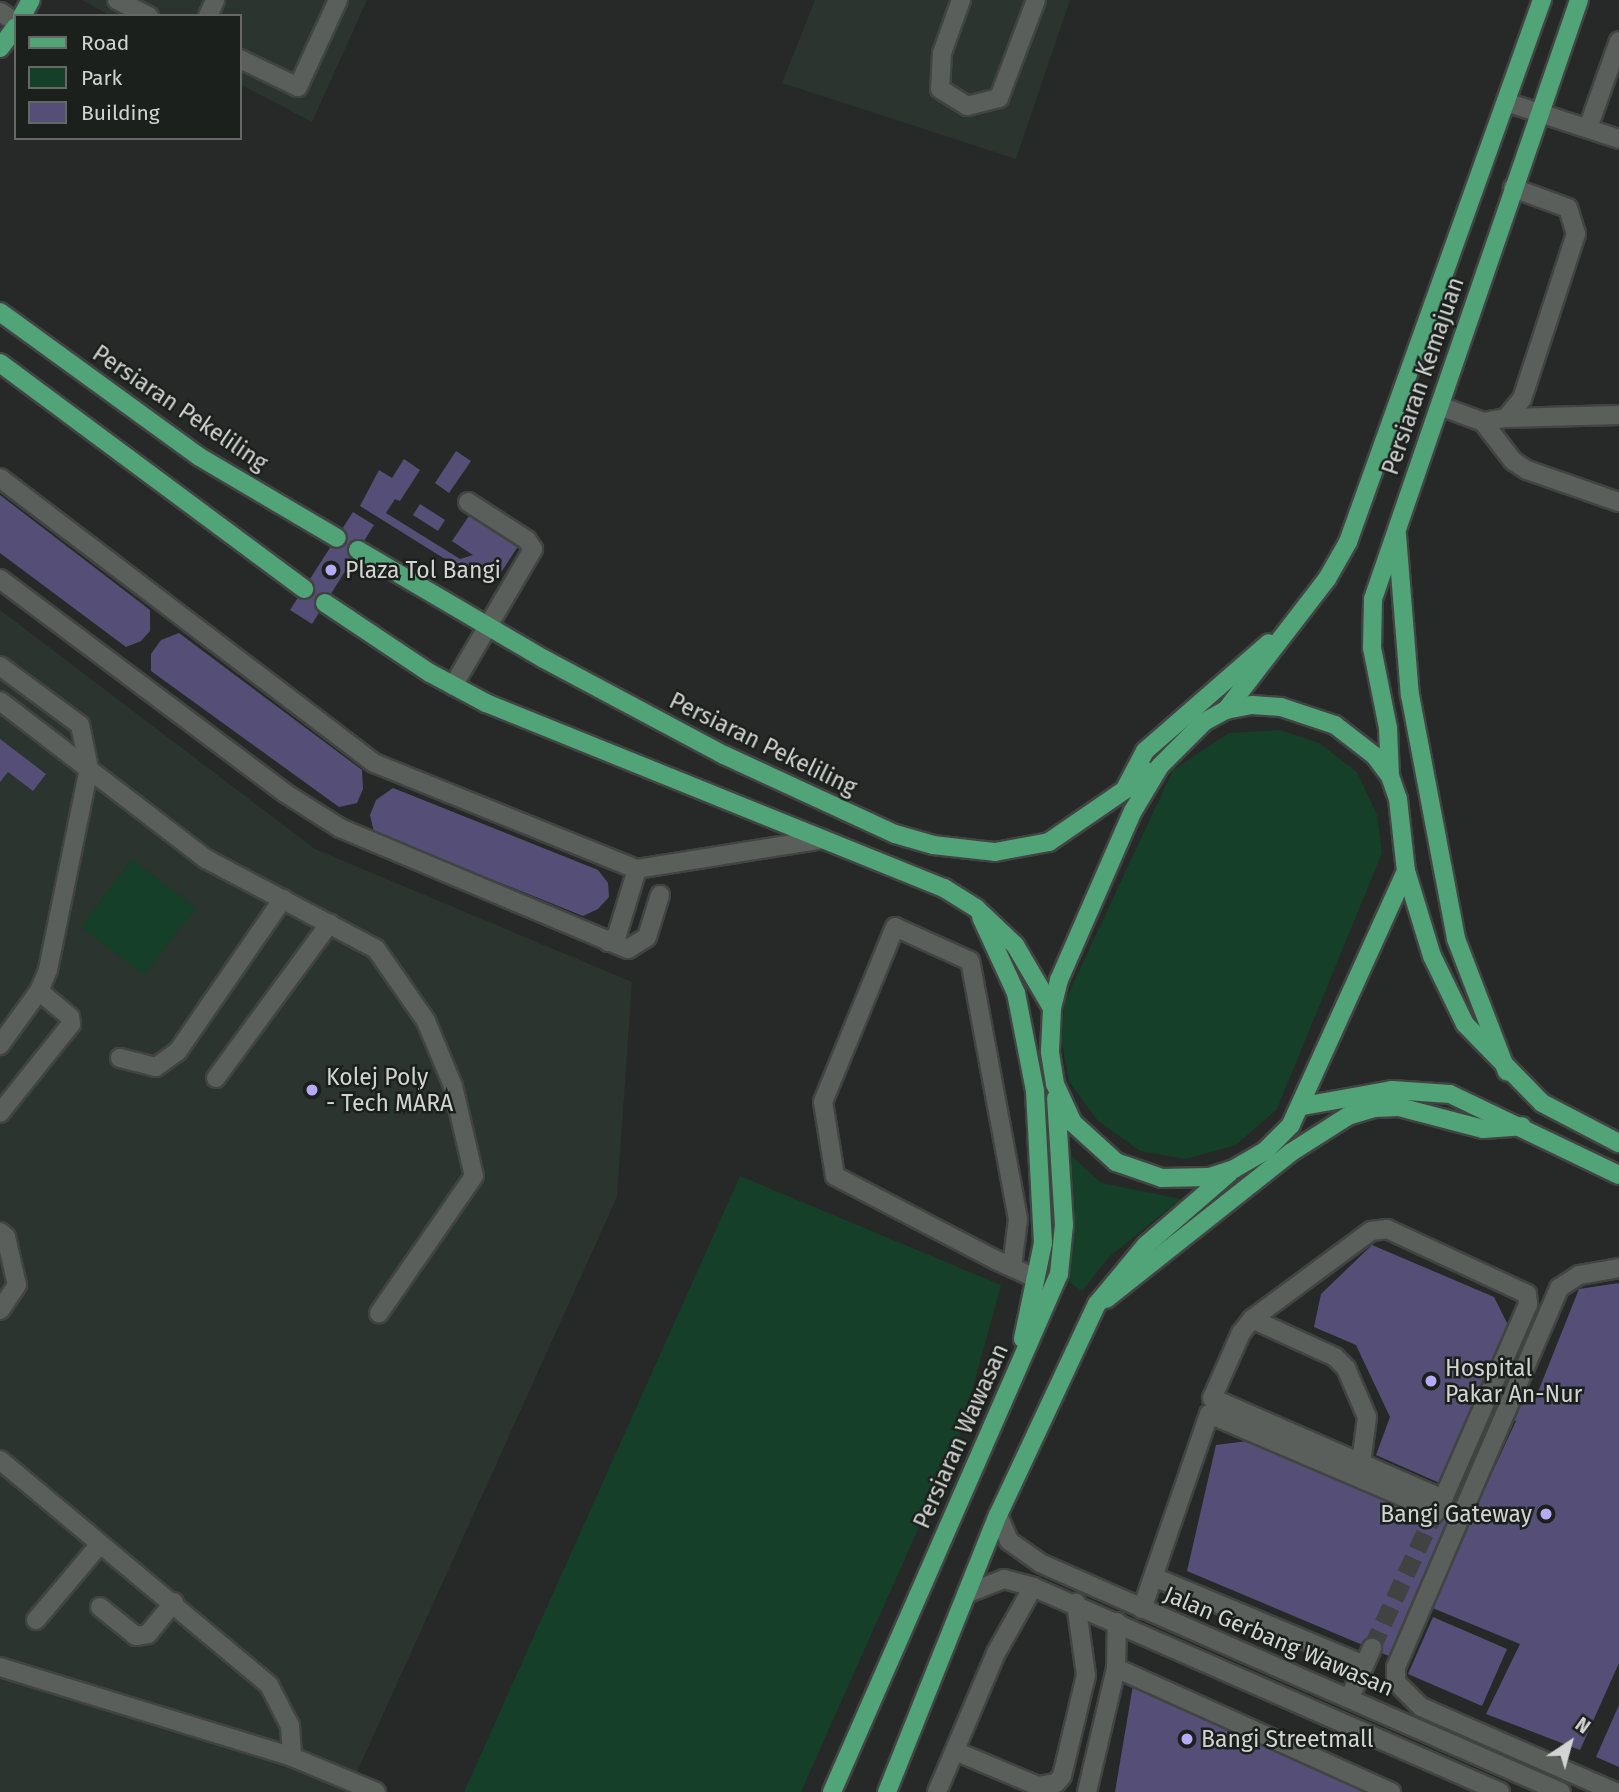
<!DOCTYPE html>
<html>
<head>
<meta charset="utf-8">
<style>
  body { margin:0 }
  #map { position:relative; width:1619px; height:1792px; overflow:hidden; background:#262927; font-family:"Fira Sans",sans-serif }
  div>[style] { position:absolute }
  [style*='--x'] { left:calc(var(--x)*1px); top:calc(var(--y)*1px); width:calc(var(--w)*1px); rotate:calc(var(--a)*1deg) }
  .built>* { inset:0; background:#2b342e }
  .green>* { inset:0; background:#153f28 }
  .building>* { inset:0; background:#554f78 }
  .minor-tunnel>* { height:18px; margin-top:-9px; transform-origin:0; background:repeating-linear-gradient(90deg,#404341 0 18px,transparent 0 27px) }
  .roads { filter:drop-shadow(2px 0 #424443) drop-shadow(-2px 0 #424443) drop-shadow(0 2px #424443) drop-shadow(0 -2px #424443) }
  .minor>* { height:18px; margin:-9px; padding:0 9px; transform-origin:9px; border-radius:9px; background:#5b5f5c }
  .major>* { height:18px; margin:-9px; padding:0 9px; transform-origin:9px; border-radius:9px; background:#50a477 }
  .dots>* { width:19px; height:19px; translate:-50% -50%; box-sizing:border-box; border:4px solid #1c201d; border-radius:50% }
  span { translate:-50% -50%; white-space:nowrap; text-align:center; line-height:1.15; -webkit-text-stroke:5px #1c201d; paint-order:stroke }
  .street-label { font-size:23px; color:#d2d4d3 }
  .poi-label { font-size:23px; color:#d2d4d3 }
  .left { translate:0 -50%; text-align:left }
  .right { translate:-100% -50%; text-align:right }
  .legend { position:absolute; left:14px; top:14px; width:228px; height:126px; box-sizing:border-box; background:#1c201d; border:2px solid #656866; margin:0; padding:9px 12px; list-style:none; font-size:21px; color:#d2d4d3 }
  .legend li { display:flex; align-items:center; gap:14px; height:35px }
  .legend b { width:35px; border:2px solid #656866 }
  .north { position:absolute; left:1535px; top:1708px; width:70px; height:70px; -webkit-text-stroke:5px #1c201d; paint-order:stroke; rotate:36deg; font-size:19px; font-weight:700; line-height:28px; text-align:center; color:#d2d4d3 }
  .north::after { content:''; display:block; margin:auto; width:24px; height:32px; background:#d2d4d3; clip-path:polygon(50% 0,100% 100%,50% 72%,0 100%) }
</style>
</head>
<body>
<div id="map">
  <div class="built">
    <div style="clip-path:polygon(82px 0,367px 0,312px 122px,240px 84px,240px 16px,111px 16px)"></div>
    <div style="clip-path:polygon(815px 0,1070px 0,1016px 159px,782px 83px)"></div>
    <div style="clip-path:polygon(0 610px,315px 849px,632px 982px,617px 1197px,348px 1792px,0 1792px)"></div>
  </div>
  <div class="green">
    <div style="clip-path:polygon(1280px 730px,1319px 743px,1357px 772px,1377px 815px,1382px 853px,1277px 1109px,1236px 1145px,1186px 1159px,1140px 1151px,1097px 1120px,1069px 1081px,1061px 1038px,1065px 1001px,1173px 770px,1229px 733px)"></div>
    <div style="clip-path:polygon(132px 859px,196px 908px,144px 975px,81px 927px)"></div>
    <div style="clip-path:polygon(1058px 1143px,1101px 1183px,1181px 1199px,1109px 1257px,1082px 1291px,1070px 1283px,1071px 1248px)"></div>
    <div style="clip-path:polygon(740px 1176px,1001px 1285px,960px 1435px,801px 1792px,464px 1792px)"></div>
  </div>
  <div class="building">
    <div style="clip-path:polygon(456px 451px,471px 461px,449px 493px,435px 483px)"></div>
    <div style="clip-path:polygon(404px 459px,420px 470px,400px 501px,395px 499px,386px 513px,460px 559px,473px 555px,452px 541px,473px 510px,521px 542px,496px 580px,474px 566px,461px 569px,360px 506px,379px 470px,392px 478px)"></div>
    <div style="clip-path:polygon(0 495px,150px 610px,150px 631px,141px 641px,126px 647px,0 553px)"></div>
    <div style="clip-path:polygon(420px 504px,445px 520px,438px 531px,413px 515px)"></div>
    <div style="clip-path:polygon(353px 512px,374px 525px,312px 624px,290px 610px)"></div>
    <div style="clip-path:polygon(179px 633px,362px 770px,363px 789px,357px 803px,339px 807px,151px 671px,151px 654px,161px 640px)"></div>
    <div style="clip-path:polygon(0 739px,46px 774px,33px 791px,8px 772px,0 782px)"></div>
    <div style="clip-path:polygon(393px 788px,598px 870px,608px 883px,609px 897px,598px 909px,583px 916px,374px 832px,370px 815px,376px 800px)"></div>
    <div style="clip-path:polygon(1372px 1245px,1494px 1297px,1511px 1331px,1442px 1484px,1376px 1455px,1390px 1417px,1356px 1345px,1314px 1327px,1321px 1294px)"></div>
    <div style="clip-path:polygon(1619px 1283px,1619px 1663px,1580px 1750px,1486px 1714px,1520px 1644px,1430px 1607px,1516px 1421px,1511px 1418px,1522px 1397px,1534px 1402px,1579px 1289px)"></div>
    <div style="clip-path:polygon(1256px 1440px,1455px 1523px,1396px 1659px,1187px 1571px,1216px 1445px)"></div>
    <div style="clip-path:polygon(1433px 1617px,1507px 1649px,1482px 1706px,1408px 1674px)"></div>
    <div style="clip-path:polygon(1133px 1685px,1368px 1792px,1115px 1792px)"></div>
    <div style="clip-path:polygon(1619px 1705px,1619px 1767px,1596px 1757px)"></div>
  </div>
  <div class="minor-tunnel">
    <div style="--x:1372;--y:1648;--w:148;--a:-65.2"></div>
  </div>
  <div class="roads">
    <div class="minor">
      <div style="--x:117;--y:0;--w:36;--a:27"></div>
      <div style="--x:961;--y:0;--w:56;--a:109.7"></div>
      <div style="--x:942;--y:53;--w:36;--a:93"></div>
      <div style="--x:940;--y:89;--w:32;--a:32"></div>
      <div style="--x:967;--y:106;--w:33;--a:-14"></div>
      <div style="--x:999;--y:98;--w:105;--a:-69.3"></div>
      <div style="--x:0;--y:12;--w:19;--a:32"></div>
      <div style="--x:208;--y:16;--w:17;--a:-66"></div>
      <div style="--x:240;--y:59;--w:64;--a:25.8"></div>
      <div style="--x:298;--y:87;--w:96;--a:-65.3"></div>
      <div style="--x:1506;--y:102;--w:119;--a:18.1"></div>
      <div style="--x:1588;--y:128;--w:92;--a:-70.4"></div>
      <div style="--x:1440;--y:406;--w:46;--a:20.4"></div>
      <div style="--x:1483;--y:422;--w:49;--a:52.4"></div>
      <div style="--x:1513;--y:461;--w:17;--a:33"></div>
      <div style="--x:1527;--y:470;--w:97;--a:19.2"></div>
      <div style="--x:1506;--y:418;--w:113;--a:-1.5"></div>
      <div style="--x:1483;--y:422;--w:23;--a:-10"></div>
      <div style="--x:1506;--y:418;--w:25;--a:-50"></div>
      <div style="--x:1522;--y:399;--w:174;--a:-71.9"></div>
      <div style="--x:1576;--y:234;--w:27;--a:-107"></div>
      <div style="--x:1568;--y:208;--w:59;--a:-160"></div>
      <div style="--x:0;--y:478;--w:470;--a:37.3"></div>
      <div style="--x:374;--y:763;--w:284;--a:22"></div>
      <div style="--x:637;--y:869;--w:189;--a:-9.1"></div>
      <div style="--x:0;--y:579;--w:356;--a:36.9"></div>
      <div style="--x:285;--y:793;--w:65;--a:32.5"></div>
      <div style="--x:340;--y:828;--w:312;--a:22.8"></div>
      <div style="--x:628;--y:949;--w:22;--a:-32"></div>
      <div style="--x:647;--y:937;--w:44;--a:-72.8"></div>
      <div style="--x:0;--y:666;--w:99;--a:36.4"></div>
      <div style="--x:80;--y:725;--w:44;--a:78.2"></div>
      <div style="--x:89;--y:768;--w:206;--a:101.5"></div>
      <div style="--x:48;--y:970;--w:23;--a:113"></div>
      <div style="--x:39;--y:991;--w:67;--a:125.8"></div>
      <div style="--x:453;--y:686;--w:159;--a:-59.7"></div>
      <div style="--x:533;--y:549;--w:11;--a:-124"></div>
      <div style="--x:527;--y:540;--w:70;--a:-147.2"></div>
      <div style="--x:0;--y:701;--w:260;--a:37.5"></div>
      <div style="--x:206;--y:859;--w:192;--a:27.9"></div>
      <div style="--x:376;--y:949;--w:88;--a:55.2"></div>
      <div style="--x:426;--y:1021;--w:70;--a:67.4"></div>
      <div style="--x:453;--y:1086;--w:92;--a:76.9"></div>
      <div style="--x:474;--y:1176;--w:167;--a:124.7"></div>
      <div style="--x:608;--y:942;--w:11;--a:-38"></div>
      <div style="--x:617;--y:935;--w:69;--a:-73.1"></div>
      <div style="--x:120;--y:1058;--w:37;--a:14"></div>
      <div style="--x:156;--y:1067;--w:27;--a:-36"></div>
      <div style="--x:178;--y:1051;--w:185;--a:-55.4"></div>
      <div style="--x:216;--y:1078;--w:192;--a:-53.7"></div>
      <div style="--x:0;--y:1113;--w:114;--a:-51.4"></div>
      <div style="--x:71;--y:1024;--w:7;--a:-98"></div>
      <div style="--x:70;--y:1017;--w:40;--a:-140"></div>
      <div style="--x:0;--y:1232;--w:8;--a:40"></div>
      <div style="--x:6;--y:1237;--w:49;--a:77.1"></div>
      <div style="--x:17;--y:1285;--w:30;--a:124"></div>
      <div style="--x:1012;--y:1267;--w:48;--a:-82.9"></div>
      <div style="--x:1018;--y:1219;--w:262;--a:-100.5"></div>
      <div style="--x:970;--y:961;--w:82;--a:-155.6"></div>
      <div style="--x:895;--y:927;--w:189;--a:112.4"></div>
      <div style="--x:823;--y:1102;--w:75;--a:80.8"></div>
      <div style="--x:835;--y:1176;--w:182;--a:27.6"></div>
      <div style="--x:996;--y:1260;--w:43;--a:24.8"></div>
      <div style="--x:1252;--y:1319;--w:91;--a:24.6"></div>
      <div style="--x:1335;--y:1357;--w:16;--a:45"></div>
      <div style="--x:1346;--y:1368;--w:53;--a:66.8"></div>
      <div style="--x:1367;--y:1417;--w:46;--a:97.4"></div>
      <div style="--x:0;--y:1460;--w:351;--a:39.9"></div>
      <div style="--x:269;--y:1685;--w:46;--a:62.9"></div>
      <div style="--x:290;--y:1726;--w:31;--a:86"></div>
      <div style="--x:1436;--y:1511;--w:14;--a:-60"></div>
      <div style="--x:1443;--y:1499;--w:213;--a:-66.4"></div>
      <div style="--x:1528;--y:1304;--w:10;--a:-96"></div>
      <div style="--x:1527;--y:1294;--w:154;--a:-155.1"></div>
      <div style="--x:1387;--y:1229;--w:16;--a:173"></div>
      <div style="--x:1371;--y:1231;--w:148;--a:143.5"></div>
      <div style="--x:1252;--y:1319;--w:18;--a:128"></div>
      <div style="--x:1241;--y:1333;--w:71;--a:114"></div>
      <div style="--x:1212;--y:1398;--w:252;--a:23.6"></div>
      <div style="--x:998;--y:1515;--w:28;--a:67"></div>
      <div style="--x:1009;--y:1541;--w:38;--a:35"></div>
      <div style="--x:1040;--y:1563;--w:569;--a:23.73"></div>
      <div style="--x:1154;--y:1577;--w:228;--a:22.7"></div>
      <div style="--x:966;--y:1594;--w:41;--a:-21.5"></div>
      <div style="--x:1004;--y:1579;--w:30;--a:15"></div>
      <div style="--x:1033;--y:1587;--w:510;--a:23.7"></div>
      <div style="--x:100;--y:1607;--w:46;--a:38.9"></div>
      <div style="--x:136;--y:1636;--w:12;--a:-9"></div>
      <div style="--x:148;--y:1634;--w:41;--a:-50.9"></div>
      <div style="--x:1142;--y:1609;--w:206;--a:-71"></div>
      <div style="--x:1209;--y:1414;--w:247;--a:23.1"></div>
      <div style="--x:1436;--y:1511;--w:4;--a:124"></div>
      <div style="--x:36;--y:1620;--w:99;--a:-49.9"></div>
      <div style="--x:0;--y:1667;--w:306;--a:17.1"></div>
      <div style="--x:292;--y:1757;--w:91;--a:22.6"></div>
      <div style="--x:1116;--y:1668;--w:302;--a:24.3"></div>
      <div style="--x:1350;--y:1697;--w:54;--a:-65.8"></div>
      <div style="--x:955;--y:1751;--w:90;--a:22.9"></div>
      <div style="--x:1038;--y:1786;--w:18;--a:-9"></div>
      <div style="--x:1056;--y:1783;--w:9;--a:-49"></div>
      <div style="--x:1062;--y:1776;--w:104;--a:-76.6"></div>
      <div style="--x:1086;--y:1675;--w:73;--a:-97.9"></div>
      <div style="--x:937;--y:1792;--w:151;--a:-67"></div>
      <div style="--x:996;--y:1653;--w:76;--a:-60.7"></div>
      <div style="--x:1087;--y:1792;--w:127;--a:-76.8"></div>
      <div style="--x:1116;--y:1668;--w:46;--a:-88.8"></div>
      <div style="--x:1615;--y:1792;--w:212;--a:-156.3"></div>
      <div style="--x:1421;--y:1707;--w:35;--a:-135"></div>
      <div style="--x:1396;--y:1682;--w:15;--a:-90"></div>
      <div style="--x:1396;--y:1667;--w:413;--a:-66.7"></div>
      <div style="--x:1559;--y:1288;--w:24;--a:-33"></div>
      <div style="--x:1579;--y:1275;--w:41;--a:-9.9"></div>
    </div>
    <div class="major">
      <div style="--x:22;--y:16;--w:18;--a:-61"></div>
      <div style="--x:0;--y:48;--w:26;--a:-53"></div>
      <div style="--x:0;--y:312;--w:245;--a:36"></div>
      <div style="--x:198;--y:456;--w:161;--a:30.5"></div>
      <div style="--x:0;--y:363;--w:379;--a:36.6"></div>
      <div style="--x:1397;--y:535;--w:161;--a:85.4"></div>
      <div style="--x:1410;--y:695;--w:248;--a:79.3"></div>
      <div style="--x:1456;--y:939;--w:142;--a:69"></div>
      <div style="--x:358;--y:550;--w:216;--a:30.4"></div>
      <div style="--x:544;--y:659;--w:204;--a:28.1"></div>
      <div style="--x:724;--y:755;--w:188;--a:24.8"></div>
      <div style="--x:895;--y:834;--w:40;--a:16"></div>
      <div style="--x:933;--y:845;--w:62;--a:6.4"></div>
      <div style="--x:995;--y:852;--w:55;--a:-10.5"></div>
      <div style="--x:1049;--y:842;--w:124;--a:-34.5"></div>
      <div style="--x:325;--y:603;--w:126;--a:33.7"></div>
      <div style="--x:430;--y:673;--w:64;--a:28.2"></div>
      <div style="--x:486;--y:703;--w:494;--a:22"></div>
      <div style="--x:944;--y:888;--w:38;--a:32"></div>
      <div style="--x:976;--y:908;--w:54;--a:43.5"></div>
      <div style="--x:1015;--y:945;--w:73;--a:59.6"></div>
      <div style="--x:1252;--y:705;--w:29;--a:4"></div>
      <div style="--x:1281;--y:707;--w:57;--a:18.4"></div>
      <div style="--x:1335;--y:725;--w:51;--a:37.8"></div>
      <div style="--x:1375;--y:756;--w:25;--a:53"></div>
      <div style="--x:1390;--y:776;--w:24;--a:71"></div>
      <div style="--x:1398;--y:799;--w:72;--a:83.7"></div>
      <div style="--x:1406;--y:871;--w:279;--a:114.4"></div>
      <div style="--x:1291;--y:1125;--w:37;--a:135"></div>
      <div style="--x:1265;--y:1151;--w:36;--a:150"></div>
      <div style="--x:1234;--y:1169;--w:26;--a:162"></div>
      <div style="--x:1209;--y:1177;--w:47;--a:178.8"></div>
      <div style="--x:1162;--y:1178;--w:49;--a:-160.8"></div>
      <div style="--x:1116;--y:1162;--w:58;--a:-137.8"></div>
      <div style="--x:1073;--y:1123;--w:43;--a:-114.8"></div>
      <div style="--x:1055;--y:1084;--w:33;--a:-99"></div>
      <div style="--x:1050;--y:1051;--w:43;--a:-87.3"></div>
      <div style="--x:1052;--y:1008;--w:29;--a:-76"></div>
      <div style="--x:1059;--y:980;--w:184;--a:-66.4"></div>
      <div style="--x:1133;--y:811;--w:52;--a:-59"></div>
      <div style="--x:1160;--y:766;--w:62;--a:-45"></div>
      <div style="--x:1204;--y:722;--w:25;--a:-29"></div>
      <div style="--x:1226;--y:710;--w:26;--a:-11"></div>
      <div style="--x:1226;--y:710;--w:165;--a:-52.4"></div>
      <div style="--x:1327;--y:579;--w:43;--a:-60.4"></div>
      <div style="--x:1348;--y:542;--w:576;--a:-70.31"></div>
      <div style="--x:1390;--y:776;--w:48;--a:-92.4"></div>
      <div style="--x:1388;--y:728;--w:82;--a:-101.3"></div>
      <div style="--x:1372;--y:648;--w:49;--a:-88.8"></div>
      <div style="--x:1373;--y:599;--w:633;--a:-71.02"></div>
      <div style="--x:1125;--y:789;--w:43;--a:-62.2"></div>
      <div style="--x:1145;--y:751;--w:164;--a:-41.1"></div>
      <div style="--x:1406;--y:871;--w:89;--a:73"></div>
      <div style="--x:1432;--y:956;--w:76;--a:64.1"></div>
      <div style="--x:1465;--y:1024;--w:110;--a:45.7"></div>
      <div style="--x:1542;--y:1103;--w:87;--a:27.5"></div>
      <div style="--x:981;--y:917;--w:84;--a:65.3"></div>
      <div style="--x:1016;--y:993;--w:100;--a:79"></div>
      <div style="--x:1035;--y:1091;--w:152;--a:87"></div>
      <div style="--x:1043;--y:1243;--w:98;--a:101.8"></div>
      <div style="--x:1303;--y:1106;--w:90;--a:-10.2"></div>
      <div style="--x:1392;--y:1090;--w:58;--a:3.9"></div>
      <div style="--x:1450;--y:1094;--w:187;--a:25.6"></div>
      <div style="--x:1106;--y:1299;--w:235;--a:-38.4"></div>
      <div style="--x:1290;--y:1153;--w:69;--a:-32.5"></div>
      <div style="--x:1348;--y:1116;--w:27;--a:-17"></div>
      <div style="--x:1374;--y:1108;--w:25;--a:-2"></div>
      <div style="--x:1399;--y:1107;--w:87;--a:14.7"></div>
      <div style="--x:1483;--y:1129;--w:39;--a:-4"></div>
      <div style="--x:832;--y:1792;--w:566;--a:-66.34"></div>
      <div style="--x:1059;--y:1274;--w:49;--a:-84.2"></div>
      <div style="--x:1064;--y:1225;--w:127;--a:-93.6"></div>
      <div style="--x:887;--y:1792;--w:298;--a:-68.2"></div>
      <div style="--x:998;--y:1515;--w:233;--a:-64.9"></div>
      <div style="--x:1097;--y:1304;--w:77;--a:-50.3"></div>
      <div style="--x:1146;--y:1245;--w:110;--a:-40.9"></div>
    </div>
  </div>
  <div class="dots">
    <div style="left:331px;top:570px;background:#b7abf8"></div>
    <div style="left:312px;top:1090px;background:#b7abf8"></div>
    <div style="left:1431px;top:1381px;background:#b7abf8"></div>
    <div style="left:1546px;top:1514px;background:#b7abf8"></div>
    <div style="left:1187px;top:1739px;background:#b7abf8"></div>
  </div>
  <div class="street-label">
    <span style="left:1423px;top:376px;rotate:-71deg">Persiaran Kemajuan</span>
    <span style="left:180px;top:408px;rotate:34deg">Persiaran Pekeliling</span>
    <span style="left:763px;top:744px;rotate:26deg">Persiaran Pekeliling</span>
    <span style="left:961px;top:1436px;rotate:-66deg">Persiaran Wawasan</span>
    <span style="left:1279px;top:1641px;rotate:23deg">Jalan Gerbang Wawasan</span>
  </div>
  <div class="poi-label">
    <span class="left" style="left:345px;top:570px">Plaza Tol Bangi</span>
    <span class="left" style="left:326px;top:1090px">Kolej Poly<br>- Tech MARA</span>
    <span class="left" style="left:1445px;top:1381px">Hospital<br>Pakar An-Nur</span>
    <span class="right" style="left:1532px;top:1514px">Bangi Gateway</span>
    <span class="left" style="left:1201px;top:1739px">Bangi Streetmall</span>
  </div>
  <ul class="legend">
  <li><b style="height:9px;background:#50a477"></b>Road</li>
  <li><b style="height:19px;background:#153f28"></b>Park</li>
  <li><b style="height:19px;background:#554f78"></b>Building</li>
  </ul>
  <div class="north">N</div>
</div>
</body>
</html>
